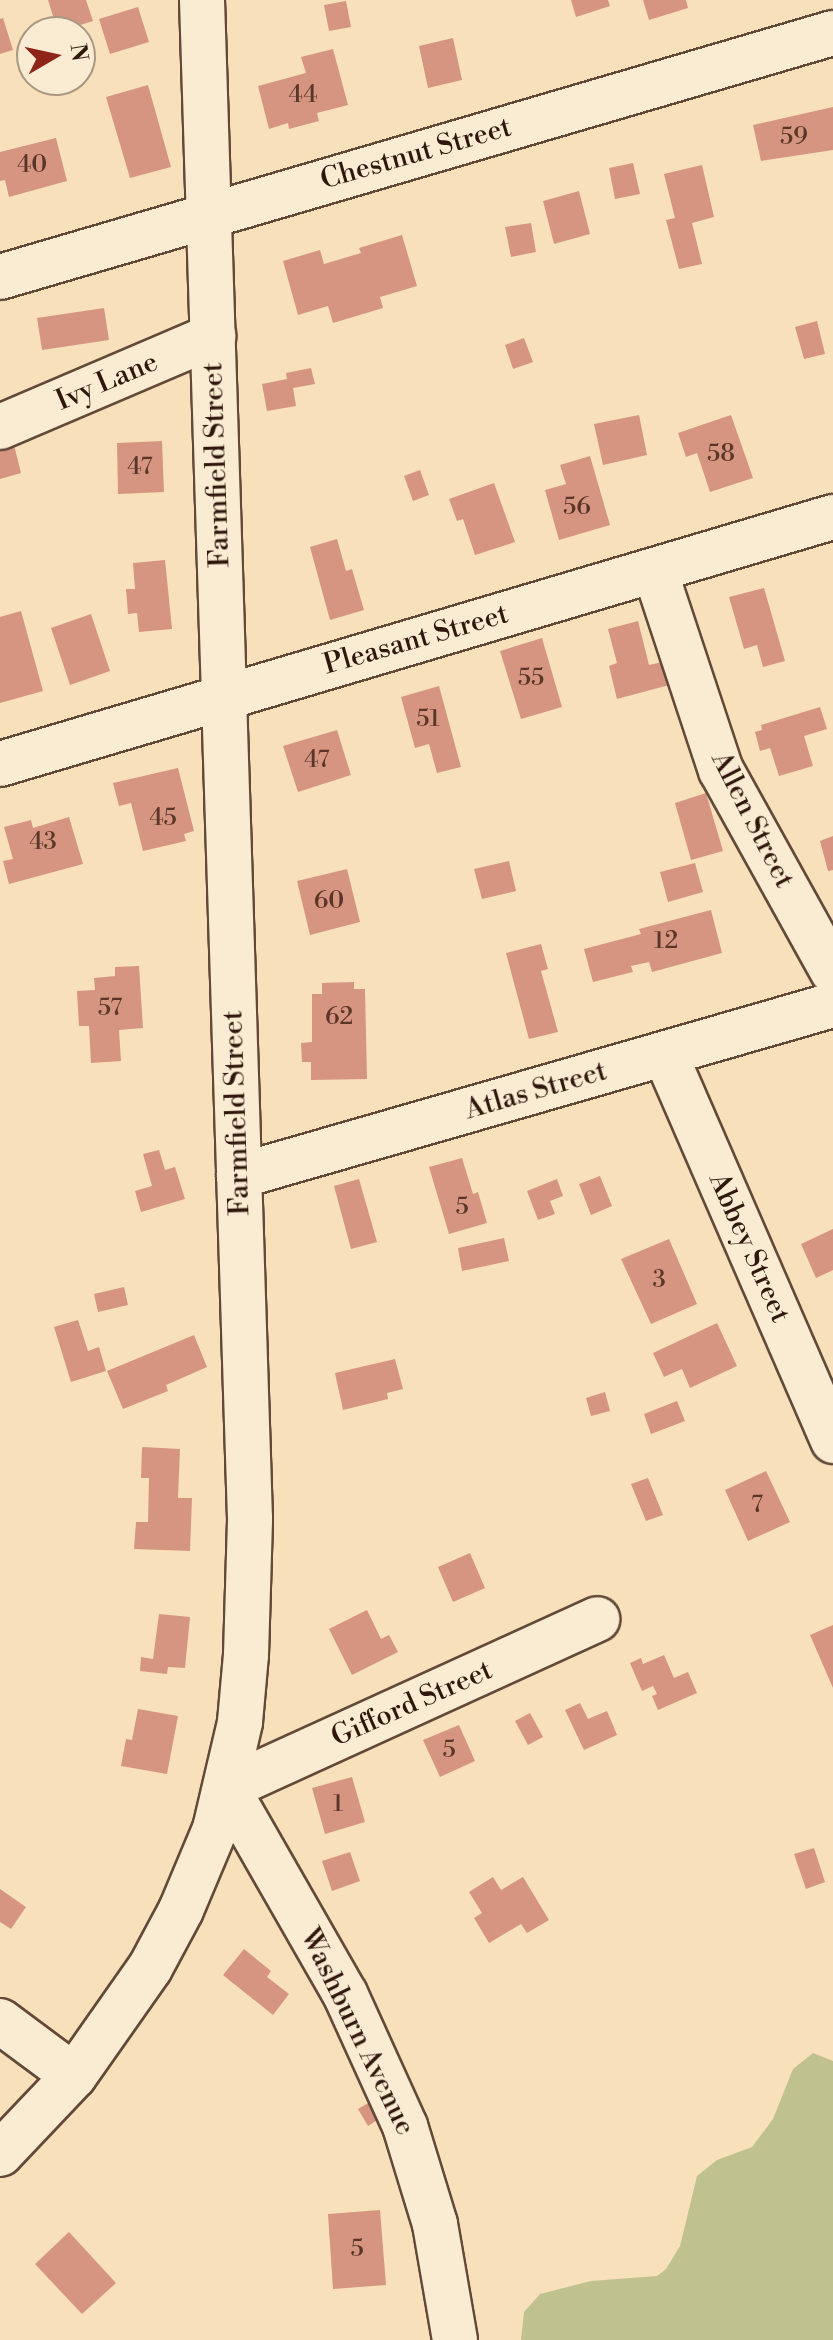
<!DOCTYPE html>
<html>
<head>
<meta charset="utf-8">
<style>
  body { margin:0 }
  #map { position:relative; width:833px; height:2340px; overflow:hidden; background:#f8e0bb; font-family:"Libre Bodoni",serif }
  div>[style] { position:absolute }
  [style*='--x'] { left:calc(var(--x)*1px); top:calc(var(--y)*1px); width:calc(var(--w)*1px); rotate:calc(var(--a)*1deg) }
  .green>* { inset:0; background:#bfc28f }
  .building>* { inset:0; background:#d69580 }
  .roads { filter:drop-shadow(2px 0 #624938) drop-shadow(-2px 0 #624938) drop-shadow(0 2px #624938) drop-shadow(0 -2px #624938) }
  .minor>* { height:44px; margin:-22px; padding:0 22px; transform-origin:22px; border-radius:22px; background:#faebd3 }
  span { translate:-50% -50%; white-space:nowrap; text-align:center; line-height:1.15; -webkit-text-stroke:7px #faebd3; paint-order:stroke }
  .number-label { font-size:24px; color:#5a3629 }
  .number-label span { -webkit-text-stroke-width:0 }
  .street-label { font-size:28px; color:#30170c }
  .north { position:absolute; left:16px; top:16px; width:80px; height:80px; box-sizing:border-box; background:#faebd3; border:2px solid #a99683; border-radius:50%; rotate:81deg; font-size:22px; font-weight:700; line-height:32px; text-align:center; color:#30170c }
  .north::after { content:''; display:block; margin:auto; width:28px; height:36px; background:#8f2418; clip-path:polygon(50% 0,100% 100%,50% 72%,0 100%) }
</style>
</head>
<body>
<div id="map">
  <div class="green">
    <div style="clip-path:polygon(813px 2053px,833px 2061px,833px 2340px,521px 2340px,524px 2312px,540px 2294px,591px 2281px,657px 2276px,666px 2269px,680px 2246px,697px 2176px,717px 2160px,752px 2147px,773px 2119px,793px 2069px)"></div>
  </div>
  <div class="building">
    <div style="clip-path:polygon(48px 0,86px 0,93px 21px,58px 32px)"></div>
    <div style="clip-path:polygon(571px 0,608px 0,610px 6px,576px 17px)"></div>
    <div style="clip-path:polygon(643px 0,686px 0,688px 8px,649px 20px)"></div>
    <div style="clip-path:polygon(346px 1px,351px 27px,329px 31px,324px 5px)"></div>
    <div style="clip-path:polygon(138px 7px,149px 42px,110px 54px,99px 19px)"></div>
    <div style="clip-path:polygon(3px 18px,13px 50px,0 54px,0 19px)"></div>
    <div style="clip-path:polygon(453px 38px,462px 80px,428px 88px,419px 46px)"></div>
    <div style="clip-path:polygon(333px 49px,348px 105px,317px 113px,319px 121px,289px 129px,288px 123px,269px 129px,258px 86px,306px 73px,301px 57px)"></div>
    <div style="clip-path:polygon(148px 85px,171px 167px,130px 178px,106px 97px)"></div>
    <div style="clip-path:polygon(833px 107px,833px 150px,761px 161px,753px 125px)"></div>
    <div style="clip-path:polygon(56px 138px,67px 181px,9px 197px,5px 180px,0 181px,0 152px)"></div>
    <div style="clip-path:polygon(633px 163px,640px 194px,615px 199px,609px 168px)"></div>
    <div style="clip-path:polygon(702px 165px,714px 217px,692px 223px,702px 264px,679px 269px,666px 220px,675px 218px,664px 174px)"></div>
    <div style="clip-path:polygon(579px 191px,590px 234px,554px 244px,543px 201px)"></div>
    <div style="clip-path:polygon(531px 223px,536px 252px,511px 257px,505px 227px)"></div>
    <div style="clip-path:polygon(402px 235px,417px 286px,380px 297px,383px 308px,333px 323px,328px 306px,298px 315px,283px 261px,320px 250px,324px 264px,361px 253px,359px 248px)"></div>
    <div style="clip-path:polygon(104px 308px,109px 340px,42px 350px,37px 318px)"></div>
    <div style="clip-path:polygon(817px 321px,825px 354px,804px 359px,795px 327px)"></div>
    <div style="clip-path:polygon(524px 338px,533px 362px,513px 369px,505px 345px)"></div>
    <div style="clip-path:polygon(311px 368px,315px 384px,293px 388px,296px 406px,267px 411px,262px 384px,287px 379px,286px 373px)"></div>
    <div style="clip-path:polygon(639px 415px,647px 455px,603px 465px,594px 424px)"></div>
    <div style="clip-path:polygon(731px 415px,753px 478px,710px 492px,697px 453px,686px 457px,678px 433px)"></div>
    <div style="clip-path:polygon(13px 441px,21px 473px,0 479px,0 444px)"></div>
    <div style="clip-path:polygon(162px 441px,164px 492px,118px 494px,117px 443px)"></div>
    <div style="clip-path:polygon(590px 456px,610px 525px,559px 540px,545px 490px,566px 484px,560px 465px)"></div>
    <div style="clip-path:polygon(420px 470px,429px 495px,413px 501px,404px 476px)"></div>
    <div style="clip-path:polygon(494px 483px,515px 542px,475px 555px,463px 519px,457px 521px,449px 499px)"></div>
    <div style="clip-path:polygon(337px 539px,346px 571px,352px 569px,364px 610px,330px 620px,310px 547px)"></div>
    <div style="clip-path:polygon(165px 560px,172px 629px,139px 632px,137px 613px,128px 614px,126px 589px,135px 589px,133px 563px)"></div>
    <div style="clip-path:polygon(764px 588px,785px 661px,763px 667px,757px 645px,744px 649px,729px 597px)"></div>
    <div style="clip-path:polygon(21px 611px,43px 691px,0 703px,0 617px)"></div>
    <div style="clip-path:polygon(91px 614px,110px 671px,70px 685px,51px 628px)"></div>
    <div style="clip-path:polygon(638px 621px,649px 665px,667px 661px,673px 684px,617px 699px,609px 666px,617px 663px,608px 629px)"></div>
    <div style="clip-path:polygon(542px 638px,562px 707px,521px 719px,500px 651px)"></div>
    <div style="clip-path:polygon(439px 686px,461px 767px,437px 773px,429px 744px,415px 748px,401px 697px)"></div>
    <div style="clip-path:polygon(820px 707px,827px 729px,804px 736px,813px 766px,779px 776px,770px 748px,760px 751px,755px 732px,762px 730px,761px 725px)"></div>
    <div style="clip-path:polygon(337px 730px,351px 775px,298px 792px,283px 746px)"></div>
    <div style="clip-path:polygon(178px 768px,194px 831px,184px 834px,186px 841px,143px 851px,131px 803px,119px 806px,113px 783px)"></div>
    <div style="clip-path:polygon(706px 793px,723px 851px,691px 860px,675px 803px)"></div>
    <div style="clip-path:polygon(69px 817px,83px 864px,9px 884px,3px 861px,13px 859px,4px 827px,31px 820px,33px 828px)"></div>
    <div style="clip-path:polygon(833px 836px,833px 870px,828px 871px,820px 841px)"></div>
    <div style="clip-path:polygon(509px 861px,516px 891px,482px 899px,474px 869px)"></div>
    <div style="clip-path:polygon(695px 863px,703px 892px,668px 902px,660px 872px)"></div>
    <div style="clip-path:polygon(347px 869px,360px 922px,310px 935px,297px 881px)"></div>
    <div style="clip-path:polygon(711px 910px,722px 953px,652px 972px,649px 962px,631px 966px,633px 972px,593px 982px,584px 949px,641px 934px,639px 929px)"></div>
    <div style="clip-path:polygon(541px 944px,548px 969px,541px 971px,558px 1032px,529px 1039px,506px 953px)"></div>
    <div style="clip-path:polygon(139px 966px,143px 1028px,119px 1030px,121px 1061px,91px 1063px,89px 1026px,79px 1026px,77px 991px,95px 990px,94px 978px,115px 976px,115px 967px)"></div>
    <div style="clip-path:polygon(354px 982px,354px 989px,365px 989px,367px 1079px,311px 1080px,311px 1062px,302px 1062px,301px 1043px,312px 1042px,312px 994px,322px 994px,322px 983px)"></div>
    <div style="clip-path:polygon(159px 1150px,165px 1170px,175px 1167px,185px 1199px,141px 1212px,135px 1191px,152px 1186px,143px 1154px)"></div>
    <div style="clip-path:polygon(462px 1158px,473px 1194px,478px 1192px,487px 1223px,449px 1234px,429px 1167px)"></div>
    <div style="clip-path:polygon(600px 1176px,612px 1206px,591px 1215px,579px 1184px)"></div>
    <div style="clip-path:polygon(359px 1179px,377px 1242px,351px 1249px,334px 1186px)"></div>
    <div style="clip-path:polygon(557px 1179px,563px 1196px,550px 1201px,555px 1214px,538px 1220px,527px 1191px)"></div>
    <div style="clip-path:polygon(833px 1229px,833px 1270px,816px 1278px,801px 1244px)"></div>
    <div style="clip-path:polygon(504px 1238px,509px 1261px,462px 1271px,458px 1248px)"></div>
    <div style="clip-path:polygon(669px 1239px,697px 1304px,651px 1324px,621px 1259px)"></div>
    <div style="clip-path:polygon(124px 1287px,128px 1305px,98px 1312px,94px 1294px)"></div>
    <div style="clip-path:polygon(78px 1320px,88px 1351px,99px 1347px,106px 1371px,71px 1382px,54px 1327px)"></div>
    <div style="clip-path:polygon(717px 1323px,737px 1366px,690px 1388px,682px 1369px,664px 1377px,653px 1353px)"></div>
    <div style="clip-path:polygon(194px 1335px,207px 1367px,166px 1385px,168px 1391px,123px 1409px,107px 1371px)"></div>
    <div style="clip-path:polygon(395px 1359px,403px 1389px,387px 1393px,388px 1399px,343px 1410px,335px 1373px)"></div>
    <div style="clip-path:polygon(605px 1392px,610px 1411px,591px 1416px,586px 1398px)"></div>
    <div style="clip-path:polygon(677px 1401px,685px 1421px,651px 1434px,644px 1414px)"></div>
    <div style="clip-path:polygon(142px 1447px,180px 1449px,178px 1498px,192px 1498px,190px 1551px,134px 1549px,136px 1522px,148px 1522px,149px 1478px,141px 1478px)"></div>
    <div style="clip-path:polygon(766px 1471px,790px 1522px,748px 1541px,725px 1490px)"></div>
    <div style="clip-path:polygon(648px 1478px,663px 1515px,646px 1521px,631px 1484px)"></div>
    <div style="clip-path:polygon(470px 1553px,485px 1588px,453px 1602px,438px 1567px)"></div>
    <div style="clip-path:polygon(367px 1610px,381px 1639px,389px 1635px,398px 1652px,352px 1675px,329px 1629px)"></div>
    <div style="clip-path:polygon(159px 1614px,190px 1617px,185px 1668px,168px 1667px,167px 1674px,140px 1671px,141px 1657px,153px 1659px)"></div>
    <div style="clip-path:polygon(833px 1625px,833px 1688px,810px 1635px)"></div>
    <div style="clip-path:polygon(664px 1655px,674px 1678px,688px 1672px,697px 1693px,658px 1710px,652px 1696px,657px 1694px,653px 1686px,642px 1691px,630px 1663px,641px 1658px,643px 1664px)"></div>
    <div style="clip-path:polygon(580px 1703px,588px 1719px,607px 1711px,617px 1735px,584px 1750px,565px 1710px)"></div>
    <div style="clip-path:polygon(138px 1709px,178px 1716px,167px 1774px,121px 1766px,126px 1739px,132px 1740px)"></div>
    <div style="clip-path:polygon(530px 1713px,543px 1737px,528px 1745px,515px 1721px)"></div>
    <div style="clip-path:polygon(459px 1725px,475px 1761px,440px 1777px,423px 1740px)"></div>
    <div style="clip-path:polygon(352px 1777px,365px 1822px,325px 1834px,312px 1788px)"></div>
    <div style="clip-path:polygon(814px 1848px,825px 1882px,806px 1889px,794px 1854px)"></div>
    <div style="clip-path:polygon(350px 1852px,360px 1881px,332px 1891px,322px 1861px)"></div>
    <div style="clip-path:polygon(493px 1877px,501px 1890px,523px 1877px,549px 1920px,527px 1933px,521px 1924px,489px 1943px,474px 1918px,482px 1913px,469px 1892px)"></div>
    <div style="clip-path:polygon(0 1889px,26px 1907px,11px 1929px,0 1922px)"></div>
    <div style="clip-path:polygon(244px 1949px,271px 1971px,267px 1977px,289px 1994px,273px 2015px,223px 1975px)"></div>
    <div style="clip-path:polygon(375px 2099px,385px 2115px,368px 2126px,358px 2109px)"></div>
    <div style="clip-path:polygon(380px 2210px,386px 2285px,333px 2289px,328px 2214px)"></div>
    <div style="clip-path:polygon(69px 2232px,116px 2283px,82px 2314px,35px 2264px)"></div>
  </div>
  <div class="roads">
    <div class="minor">
      <div style="--x:0;--y:277;--w:868;--a:-16.33"></div>
      <div style="--x:0;--y:427;--w:232;--a:-23.1"></div>
      <div style="--x:655;--y:571;--w:210;--a:71.7"></div>
      <div style="--x:721;--y:770;--w:231;--a:61"></div>
      <div style="--x:0;--y:764;--w:869;--a:-16.52"></div>
      <div style="--x:665;--y:1054;--w:422;--a:66.5"></div>
      <div style="--x:239;--y:1176;--w:618;--a:-16.06"></div>
      <div style="--x:0;--y:2021;--w:92;--a:36.6"></div>
      <div style="--x:0;--y:2154;--w:108;--a:-46.5"></div>
      <div style="--x:74;--y:2076;--w:132;--a:-54.9"></div>
      <div style="--x:150;--y:1968;--w:66;--a:-61.9"></div>
      <div style="--x:181;--y:1910;--w:88;--a:-67.2"></div>
      <div style="--x:215;--y:1829;--w:110;--a:-76.8"></div>
      <div style="--x:240;--y:1722;--w:67;--a:-84.9"></div>
      <div style="--x:246;--y:1655;--w:136;--a:-88.3"></div>
      <div style="--x:250;--y:1519;--w:1520;--a:-91.81"></div>
      <div style="--x:455;--y:2340;--w:118;--a:-99.8"></div>
      <div style="--x:435;--y:2224;--w:102;--a:-107"></div>
      <div style="--x:405;--y:2126;--w:145;--a:-114.4"></div>
      <div style="--x:345;--y:1994;--w:237;--a:-119.8"></div>
      <div style="--x:227;--y:1788;--w:407;--a:-24.5"></div>
    </div>
  </div>
  <div class="number-label">
    <span style="left:303px;top:96px">44</span>
    <span style="left:794px;top:138px">59</span>
    <span style="left:32px;top:166px">40</span>
    <span style="left:721px;top:455px">58</span>
    <span style="left:140px;top:468px">47</span>
    <span style="left:577px;top:508px">56</span>
    <span style="left:531px;top:679px">55</span>
    <span style="left:428px;top:720px">51</span>
    <span style="left:317px;top:761px">47</span>
    <span style="left:163px;top:819px">45</span>
    <span style="left:43px;top:843px">43</span>
    <span style="left:329px;top:902px">60</span>
    <span style="left:666px;top:942px">12</span>
    <span style="left:110px;top:1009px">57</span>
    <span style="left:339px;top:1018px">62</span>
    <span style="left:462px;top:1208px">5</span>
    <span style="left:659px;top:1281px">3</span>
    <span style="left:757px;top:1506px">7</span>
    <span style="left:449px;top:1751px">5</span>
    <span style="left:338px;top:1805px">1</span>
    <span style="left:357px;top:2250px">5</span>
  </div>
  <div class="street-label">
    <span style="left:416px;top:154px;rotate:-16deg">Chestnut Street</span>
    <span style="left:107px;top:382px;rotate:-23deg">Ivy Lane</span>
    <span style="left:217px;top:465px;rotate:-92deg">Farmfield Street</span>
    <span style="left:416px;top:640px;rotate:-16deg">Pleasant Street</span>
    <span style="left:752px;top:820px;rotate:63deg">Allen Street</span>
    <span style="left:536px;top:1091px;rotate:-16deg">Atlas Street</span>
    <span style="left:237px;top:1113px;rotate:-92deg">Farmfield Street</span>
    <span style="left:749px;top:1248px;rotate:66deg">Abbey Street</span>
    <span style="left:412px;top:1704px;rotate:-24deg">Gifford Street</span>
    <span style="left:357px;top:2032px;rotate:64deg">Washburn Avenue</span>
  </div>
  <div class="north">N</div>
</div>
</body>
</html>
